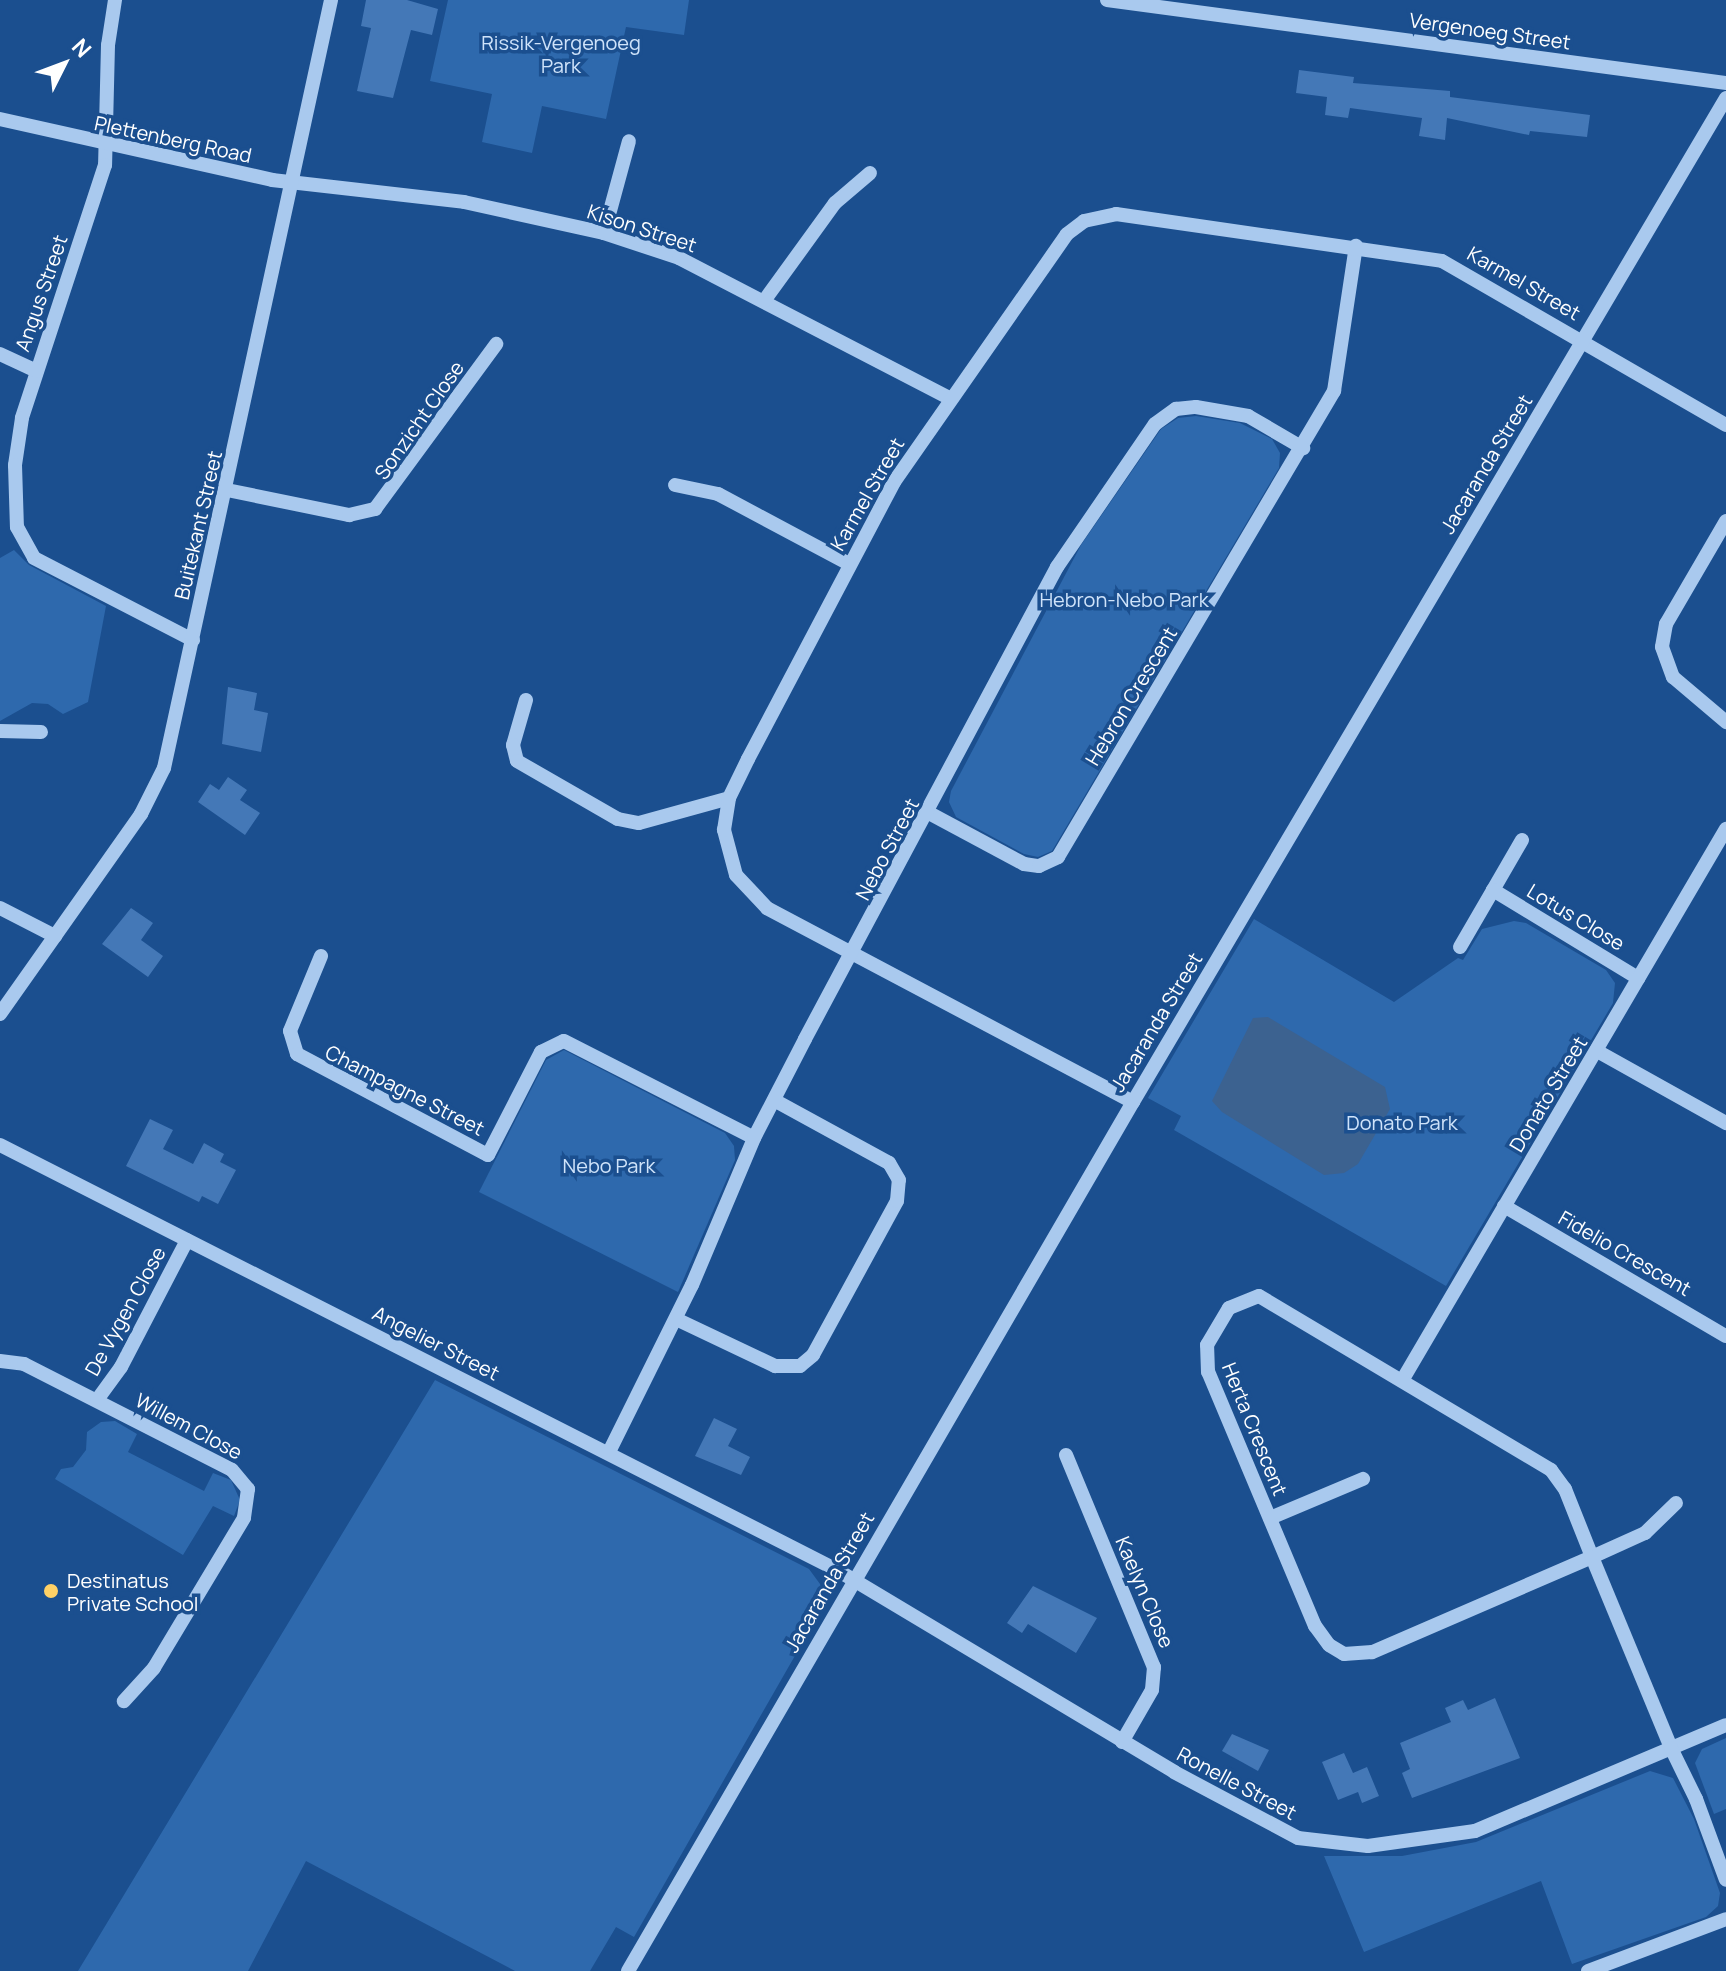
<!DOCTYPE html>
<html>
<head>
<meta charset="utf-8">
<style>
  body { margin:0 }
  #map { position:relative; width:1726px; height:1971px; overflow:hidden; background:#1b4f8f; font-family:Manrope,sans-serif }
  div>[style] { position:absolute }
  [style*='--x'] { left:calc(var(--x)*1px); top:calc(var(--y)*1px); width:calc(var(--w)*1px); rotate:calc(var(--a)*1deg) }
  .green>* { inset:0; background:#2e69ad }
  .water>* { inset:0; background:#3c6290 }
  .building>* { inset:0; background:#4478b7 }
  .minor>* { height:14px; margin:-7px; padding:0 7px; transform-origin:7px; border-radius:7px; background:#a9c9ee }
  .dots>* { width:22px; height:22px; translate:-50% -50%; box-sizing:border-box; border:4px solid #1b4f8f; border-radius:50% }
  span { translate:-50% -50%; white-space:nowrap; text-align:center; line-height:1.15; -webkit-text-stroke:7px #1b4f8f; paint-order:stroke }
  .street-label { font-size:20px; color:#fff }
  .park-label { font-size:20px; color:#cfe3fa }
  .poi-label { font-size:20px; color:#fff }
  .left { translate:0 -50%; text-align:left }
  .north { position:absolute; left:24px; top:24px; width:80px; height:80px; -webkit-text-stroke:6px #1b4f8f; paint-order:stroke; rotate:48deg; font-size:22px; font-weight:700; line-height:32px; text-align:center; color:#fff }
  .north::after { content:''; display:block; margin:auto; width:28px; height:36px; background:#fff; clip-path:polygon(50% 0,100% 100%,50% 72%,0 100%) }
</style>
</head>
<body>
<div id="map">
  <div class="green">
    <div style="clip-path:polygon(448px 0,689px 0,684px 35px,626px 27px,606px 119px,542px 106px,532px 153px,482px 142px,492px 94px,430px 81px)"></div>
    <div style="clip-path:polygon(1196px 416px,1240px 423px,1272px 439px,1280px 453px,1279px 468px,1052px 851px,1038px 857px,1024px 854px,956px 817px,949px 802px,951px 791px,1081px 545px,1161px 429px,1178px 418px)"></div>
    <div style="clip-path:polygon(14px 550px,29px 565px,106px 606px,88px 702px,63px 714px,48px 704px,32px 703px,0 721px,0 558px)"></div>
    <div style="clip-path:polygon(1254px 919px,1394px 1002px,1458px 958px,1463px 960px,1482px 929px,1514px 921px,1526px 923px,1606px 970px,1615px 983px,1613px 1003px,1446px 1286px,1174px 1130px,1181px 1116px,1148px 1098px)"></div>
    <div style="clip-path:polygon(564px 1050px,725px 1133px,734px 1146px,735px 1160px,678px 1292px,479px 1192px,546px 1060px)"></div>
    <div style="clip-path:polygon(435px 1380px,809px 1569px,820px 1584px,823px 1599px,816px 1619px,634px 1937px,616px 1927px,590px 1971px,515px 1971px,306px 1861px,248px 1971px,78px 1971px)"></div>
    <div style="clip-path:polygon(115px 1421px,137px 1434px,128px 1452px,204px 1491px,213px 1473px,231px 1480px,240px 1500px,234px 1516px,213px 1506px,183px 1555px,55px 1479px,61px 1469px,73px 1467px,86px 1450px,87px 1432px,101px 1422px)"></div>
    <div style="clip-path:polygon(1726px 1738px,1726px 1809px,1714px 1814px,1695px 1763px,1702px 1749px)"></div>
    <div style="clip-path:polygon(1650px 1771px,1673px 1778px,1694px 1819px,1720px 1893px,1718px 1906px,1706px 1917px,1572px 1964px,1541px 1881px,1364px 1952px,1324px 1856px,1402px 1856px,1476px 1842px)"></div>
  </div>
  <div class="water">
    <div style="clip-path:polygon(1268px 1017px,1385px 1087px,1390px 1109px,1358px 1164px,1344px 1173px,1324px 1175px,1222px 1112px,1212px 1101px,1253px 1018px)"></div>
  </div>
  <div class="building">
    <div style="clip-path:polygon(366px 0,407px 0,438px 9px,432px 35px,411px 30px,393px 98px,357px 91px,371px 28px,361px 26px)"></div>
    <div style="clip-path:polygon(1299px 70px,1354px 77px,1353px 83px,1450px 91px,1450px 97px,1590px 115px,1587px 137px,1530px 131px,1529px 135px,1447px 118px,1445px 140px,1419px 136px,1422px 118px,1350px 108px,1348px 118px,1325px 115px,1327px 97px,1296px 93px)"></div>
    <div style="clip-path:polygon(228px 687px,257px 693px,254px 710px,268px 713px,261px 752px,222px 744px)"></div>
    <div style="clip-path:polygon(228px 777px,247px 790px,240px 800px,260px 813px,245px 835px,198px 802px,210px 784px,219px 790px)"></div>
    <div style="clip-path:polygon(131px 908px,153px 923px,141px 940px,163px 956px,148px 977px,102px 944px)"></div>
    <div style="clip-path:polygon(150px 1119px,173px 1130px,163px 1149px,193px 1164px,204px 1143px,224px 1154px,220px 1162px,236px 1170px,218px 1204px,202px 1196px,199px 1202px,126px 1166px)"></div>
    <div style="clip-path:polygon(714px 1418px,737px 1429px,728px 1446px,750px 1457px,741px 1475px,695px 1456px)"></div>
    <div style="clip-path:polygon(1033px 1586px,1097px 1618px,1076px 1653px,1028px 1624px,1022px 1633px,1007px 1623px)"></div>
    <div style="clip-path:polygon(1495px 1698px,1520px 1758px,1412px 1798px,1402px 1773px,1410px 1769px,1400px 1743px,1451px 1722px,1445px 1708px,1463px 1700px,1468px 1710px)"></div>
    <div style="clip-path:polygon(1232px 1734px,1269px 1750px,1258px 1771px,1222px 1751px)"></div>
    <div style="clip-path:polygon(1344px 1753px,1353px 1773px,1367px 1767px,1379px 1796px,1362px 1803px,1358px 1792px,1338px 1800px,1322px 1762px)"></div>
  </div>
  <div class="minor">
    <div style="--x:115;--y:0;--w:46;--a:98.8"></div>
    <div style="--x:108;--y:45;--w:120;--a:91.4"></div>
    <div style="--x:105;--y:165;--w:266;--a:108.2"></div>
    <div style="--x:22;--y:418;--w:48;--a:98.5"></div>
    <div style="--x:15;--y:465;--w:62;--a:88.2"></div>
    <div style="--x:17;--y:527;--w:35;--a:61"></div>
    <div style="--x:34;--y:558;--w:179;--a:27.3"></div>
    <div style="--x:1107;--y:0;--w:625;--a:7.64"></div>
    <div style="--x:0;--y:119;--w:279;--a:12.6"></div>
    <div style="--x:272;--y:180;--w:193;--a:6.5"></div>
    <div style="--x:464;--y:202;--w:143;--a:12.5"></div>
    <div style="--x:604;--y:233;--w:79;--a:18.4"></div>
    <div style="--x:679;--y:258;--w:306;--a:27.4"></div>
    <div style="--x:604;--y:233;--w:95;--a:-74.8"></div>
    <div style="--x:764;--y:301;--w:121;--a:-54.1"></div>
    <div style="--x:835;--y:203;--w:46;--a:-40.6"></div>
    <div style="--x:0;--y:354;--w:40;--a:25"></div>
    <div style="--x:675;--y:485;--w:44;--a:11.8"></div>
    <div style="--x:718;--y:494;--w:149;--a:28.1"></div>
    <div style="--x:227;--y:490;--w:125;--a:11.6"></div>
    <div style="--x:349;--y:515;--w:27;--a:-13"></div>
    <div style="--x:375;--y:509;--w:205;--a:-53.7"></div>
    <div style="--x:1726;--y:521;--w:119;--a:120.2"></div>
    <div style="--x:1666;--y:624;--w:23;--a:100"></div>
    <div style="--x:1662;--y:647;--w:32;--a:70"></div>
    <div style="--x:1673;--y:677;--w:70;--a:40.3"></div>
    <div style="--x:526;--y:700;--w:47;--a:106.1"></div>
    <div style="--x:513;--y:745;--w:16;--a:76"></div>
    <div style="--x:517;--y:761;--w:116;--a:29.9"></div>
    <div style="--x:618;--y:819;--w:21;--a:11"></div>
    <div style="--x:639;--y:823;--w:93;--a:-15.5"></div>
    <div style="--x:0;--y:731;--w:41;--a:1.4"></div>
    <div style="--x:929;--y:813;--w:108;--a:28.2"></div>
    <div style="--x:1024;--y:864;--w:15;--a:8"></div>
    <div style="--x:1039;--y:866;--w:21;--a:-25"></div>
    <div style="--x:1058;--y:857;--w:542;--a:-59.36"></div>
    <div style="--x:1334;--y:391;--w:147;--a:-81.4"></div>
    <div style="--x:1522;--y:840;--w:58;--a:120.1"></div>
    <div style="--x:1493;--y:890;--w:170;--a:31.3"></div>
    <div style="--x:0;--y:908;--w:62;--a:27"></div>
    <div style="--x:1460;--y:947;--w:66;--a:-59.9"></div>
    <div style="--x:321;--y:956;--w:81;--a:112.5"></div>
    <div style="--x:290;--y:1031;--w:24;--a:73"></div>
    <div style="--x:297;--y:1054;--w:216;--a:27.9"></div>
    <div style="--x:488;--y:1155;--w:116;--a:-62.8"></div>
    <div style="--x:541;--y:1052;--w:25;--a:-26"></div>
    <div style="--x:564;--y:1041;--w:213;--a:27"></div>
    <div style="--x:0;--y:1014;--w:245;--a:-54.8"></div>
    <div style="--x:141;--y:814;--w:51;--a:-63.4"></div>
    <div style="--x:164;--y:768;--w:786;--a:-77.73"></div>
    <div style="--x:1597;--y:1051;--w:148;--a:29.2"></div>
    <div style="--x:1133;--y:1102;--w:414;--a:-152.1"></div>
    <div style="--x:767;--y:908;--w:45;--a:-133.2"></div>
    <div style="--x:736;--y:875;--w:47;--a:-104.9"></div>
    <div style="--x:724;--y:830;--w:32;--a:-81"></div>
    <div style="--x:729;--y:798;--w:43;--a:-64"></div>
    <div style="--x:748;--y:759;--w:313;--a:-62.2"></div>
    <div style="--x:894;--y:482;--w:302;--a:-55.1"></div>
    <div style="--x:1067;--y:234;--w:21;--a:-37"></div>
    <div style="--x:1084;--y:221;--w:33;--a:-12"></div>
    <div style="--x:1116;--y:214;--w:329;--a:8.2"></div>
    <div style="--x:1442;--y:261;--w:328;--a:30"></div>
    <div style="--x:0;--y:1145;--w:939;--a:26.92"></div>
    <div style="--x:837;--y:1570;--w:393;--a:30.9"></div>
    <div style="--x:1174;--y:1772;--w:140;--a:28"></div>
    <div style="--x:1298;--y:1838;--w:70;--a:6.5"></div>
    <div style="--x:1368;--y:1846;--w:108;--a:-8"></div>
    <div style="--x:1475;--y:1831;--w:272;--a:-22.9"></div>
    <div style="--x:1504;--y:1206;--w:257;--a:30.4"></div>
    <div style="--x:676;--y:1319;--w:110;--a:25.4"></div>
    <div style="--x:775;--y:1366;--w:25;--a:0"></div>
    <div style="--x:800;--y:1366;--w:17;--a:-40"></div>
    <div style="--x:813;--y:1355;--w:175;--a:-61.4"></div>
    <div style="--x:897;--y:1201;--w:21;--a:-85"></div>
    <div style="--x:899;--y:1180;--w:20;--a:-120"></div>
    <div style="--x:889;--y:1163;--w:131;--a:-151.3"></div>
    <div style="--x:0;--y:1361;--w:24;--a:7"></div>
    <div style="--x:24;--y:1364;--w:233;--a:27"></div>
    <div style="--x:232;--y:1470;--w:25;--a:50"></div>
    <div style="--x:248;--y:1489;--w:29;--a:98"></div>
    <div style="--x:244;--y:1518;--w:175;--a:121"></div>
    <div style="--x:154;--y:1668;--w:45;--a:132.3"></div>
    <div style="--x:1403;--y:1379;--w:638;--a:-59.58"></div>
    <div style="--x:97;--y:1400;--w:41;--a:-54"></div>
    <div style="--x:121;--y:1367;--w:143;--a:-62.5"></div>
    <div style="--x:609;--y:1452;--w:186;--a:-63.6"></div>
    <div style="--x:692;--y:1285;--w:160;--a:-67.1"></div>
    <div style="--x:754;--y:1138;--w:111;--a:-62.7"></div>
    <div style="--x:805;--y:1039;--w:535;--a:-61.9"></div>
    <div style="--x:1057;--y:567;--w:173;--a:-55.6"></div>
    <div style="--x:1155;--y:424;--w:26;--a:-36"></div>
    <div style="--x:1176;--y:409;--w:20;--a:-6"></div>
    <div style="--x:1196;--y:407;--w:53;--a:9.8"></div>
    <div style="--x:1248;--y:416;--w:64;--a:30.2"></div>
    <div style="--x:1066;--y:1455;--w:230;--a:67.5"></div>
    <div style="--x:1154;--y:1667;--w:23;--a:95"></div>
    <div style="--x:1152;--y:1690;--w:60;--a:120"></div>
    <div style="--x:1676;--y:1503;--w:43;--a:135.9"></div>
    <div style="--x:1645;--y:1533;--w:58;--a:155.6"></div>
    <div style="--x:1592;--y:1557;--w:240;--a:156.6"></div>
    <div style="--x:1372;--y:1652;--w:28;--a:176"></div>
    <div style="--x:1344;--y:1654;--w:17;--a:-149"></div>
    <div style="--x:1329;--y:1645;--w:24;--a:-126"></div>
    <div style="--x:1315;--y:1626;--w:276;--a:-112.8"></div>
    <div style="--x:1208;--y:1372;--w:27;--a:-92"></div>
    <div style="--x:1207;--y:1345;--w:43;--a:-59.3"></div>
    <div style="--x:1229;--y:1308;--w:32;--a:-22"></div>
    <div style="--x:1259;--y:1296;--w:340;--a:30.8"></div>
    <div style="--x:1551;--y:1470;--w:24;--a:54"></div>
    <div style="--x:1565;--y:1489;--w:73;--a:68.3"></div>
    <div style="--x:1592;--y:1557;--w:207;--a:67.5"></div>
    <div style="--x:1671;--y:1748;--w:57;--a:63.9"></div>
    <div style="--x:1696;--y:1799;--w:86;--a:69.7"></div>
    <div style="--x:1270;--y:1518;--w:101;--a:-22.8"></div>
    <div style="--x:628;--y:1971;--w:1005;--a:-59.84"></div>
    <div style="--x:1133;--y:1102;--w:1166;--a:-59.43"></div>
    <div style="--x:1588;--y:1971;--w:147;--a:-20.6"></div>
  </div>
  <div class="dots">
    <div style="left:51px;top:1591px;background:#ffd166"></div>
  </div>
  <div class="street-label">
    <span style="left:1490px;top:31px;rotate:8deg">Vergenoeg Street</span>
    <span style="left:173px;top:139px;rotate:12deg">Plettenberg Road</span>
    <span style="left:642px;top:228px;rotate:18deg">Kison Street</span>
    <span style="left:1524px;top:283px;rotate:30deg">Karmel Street</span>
    <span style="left:41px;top:293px;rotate:-71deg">Angus Street</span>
    <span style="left:419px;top:420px;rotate:-55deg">Sonzicht Close</span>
    <span style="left:1486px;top:464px;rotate:-59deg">Jacaranda Street</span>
    <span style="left:867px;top:494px;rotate:-60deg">Karmel Street</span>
    <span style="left:198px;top:525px;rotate:-77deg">Buitekant Street</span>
    <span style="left:1131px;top:696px;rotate:-59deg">Hebron Crescent</span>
    <span style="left:887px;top:849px;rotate:-62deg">Nebo Street</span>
    <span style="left:1576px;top:917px;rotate:31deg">Lotus Close</span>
    <span style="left:1156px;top:1022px;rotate:-59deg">Jacaranda Street</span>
    <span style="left:405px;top:1090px;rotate:27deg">Champagne Street</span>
    <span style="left:1548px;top:1094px;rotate:-59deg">Donato Street</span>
    <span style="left:1625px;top:1253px;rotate:30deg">Fidelio Crescent</span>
    <span style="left:125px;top:1311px;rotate:-61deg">De Vygen Close</span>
    <span style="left:436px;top:1343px;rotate:27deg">Angelier Street</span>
    <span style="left:189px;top:1426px;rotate:28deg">Willem Close</span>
    <span style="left:1255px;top:1429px;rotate:68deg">Herta Crescent</span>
    <span style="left:829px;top:1582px;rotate:-60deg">Jacaranda Street</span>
    <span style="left:1145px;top:1592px;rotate:67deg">Kaelyn Close</span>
    <span style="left:1237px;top:1783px;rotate:28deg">Ronelle Street</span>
  </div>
  <div class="park-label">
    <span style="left:561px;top:54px">Rissik-Vergenoeg<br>Park</span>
    <span style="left:1124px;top:599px">Hebron-Nebo Park</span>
    <span style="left:1402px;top:1122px">Donato Park</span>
    <span style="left:609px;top:1165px">Nebo Park</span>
  </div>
  <div class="poi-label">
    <span class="left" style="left:67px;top:1592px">Destinatus<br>Private School</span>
  </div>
  <div class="north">N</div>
</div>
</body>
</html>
